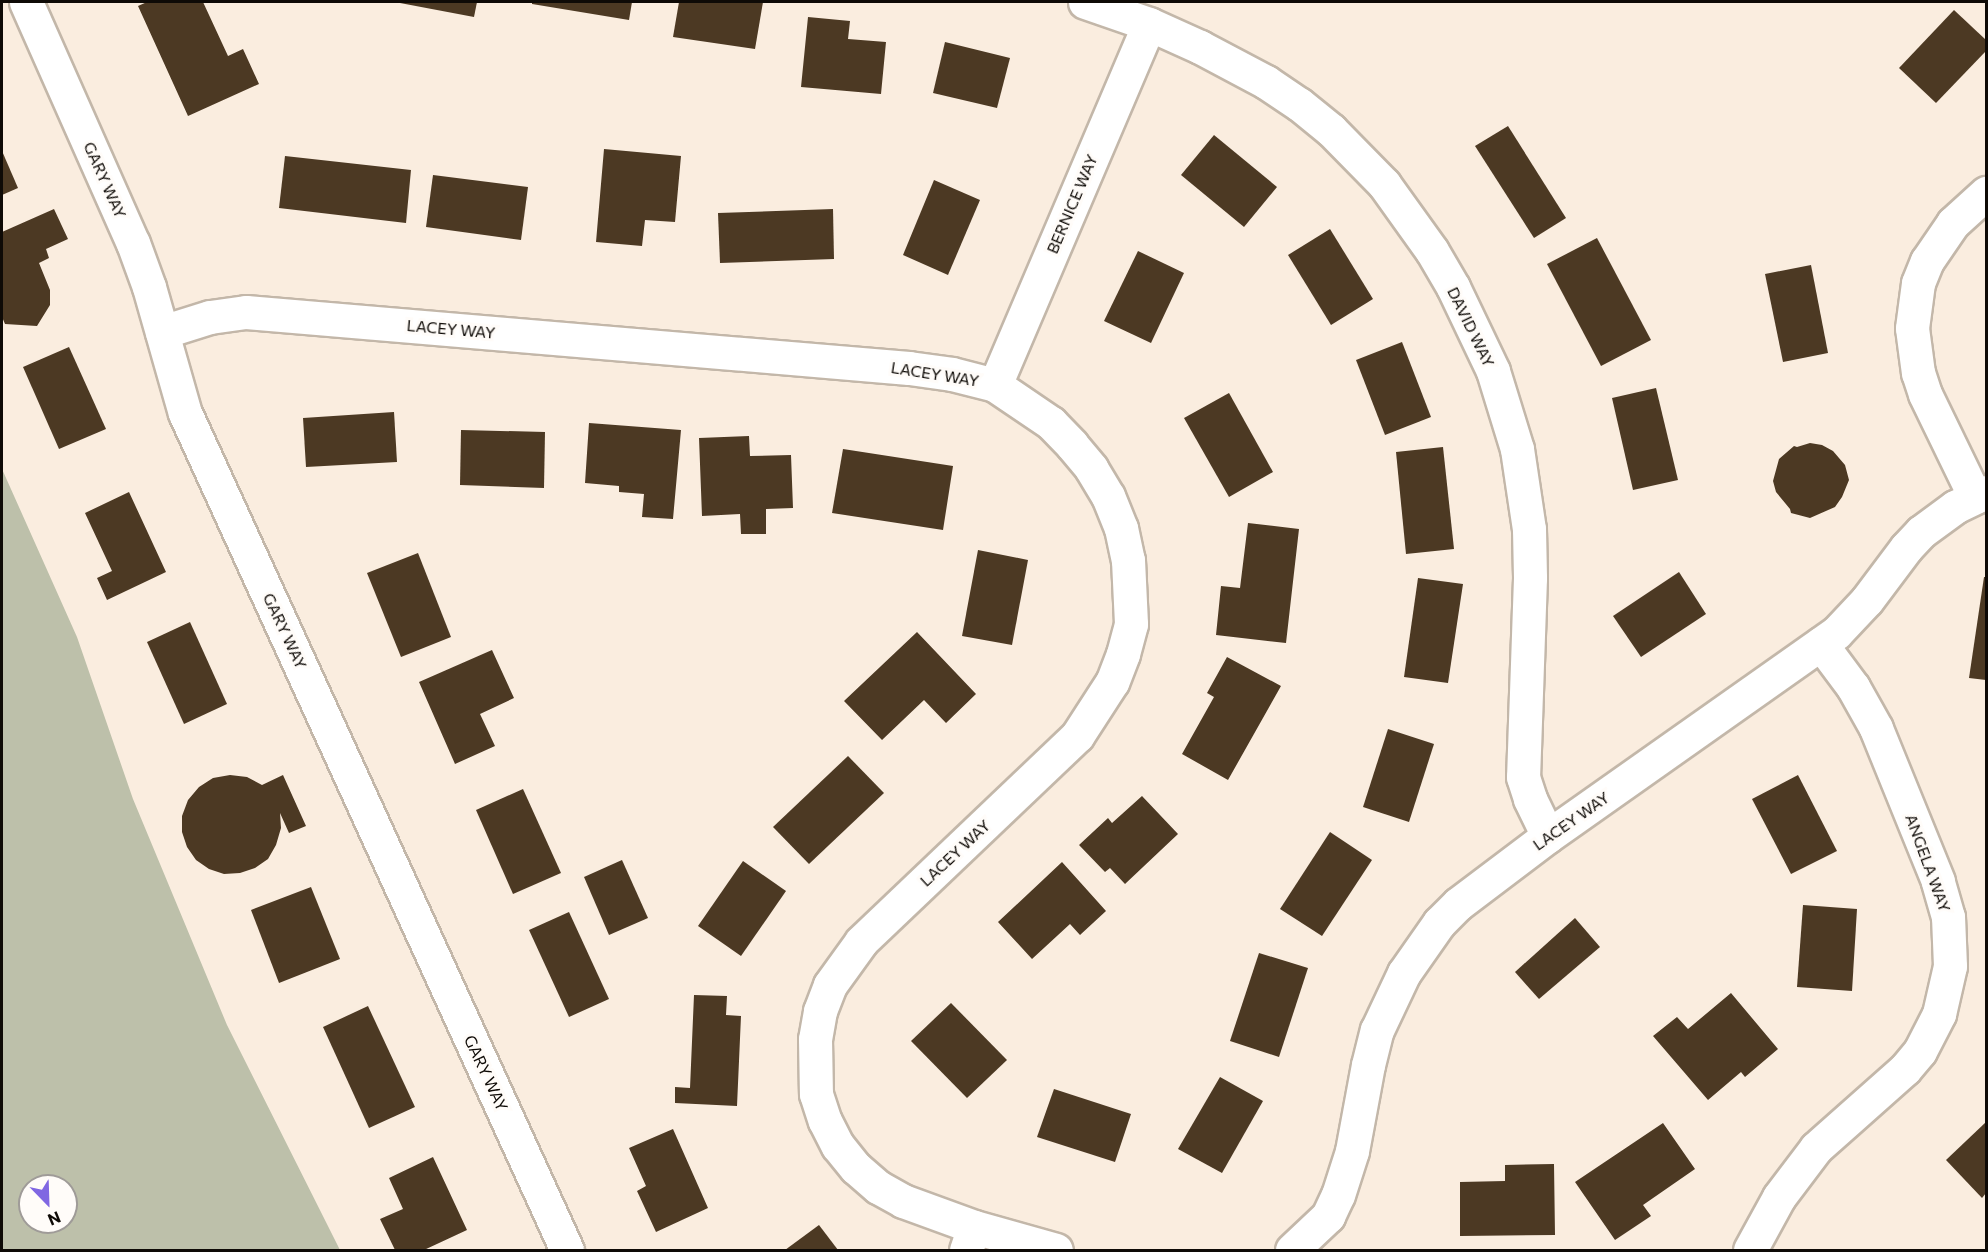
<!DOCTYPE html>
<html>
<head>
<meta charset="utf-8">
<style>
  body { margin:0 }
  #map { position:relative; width:1988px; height:1252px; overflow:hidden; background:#faeddf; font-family:Commissioner,sans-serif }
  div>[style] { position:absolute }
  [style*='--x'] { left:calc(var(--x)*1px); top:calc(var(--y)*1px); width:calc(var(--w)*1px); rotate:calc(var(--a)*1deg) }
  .green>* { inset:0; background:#bdc0aa }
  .building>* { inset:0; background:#4c3923 }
  .roads { filter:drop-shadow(2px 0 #c3b7a9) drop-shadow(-2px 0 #c3b7a9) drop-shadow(0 2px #c3b7a9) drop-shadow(0 -2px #c3b7a9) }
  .minor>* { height:33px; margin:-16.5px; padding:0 16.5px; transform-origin:16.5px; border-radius:16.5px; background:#fff }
  .tertiary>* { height:33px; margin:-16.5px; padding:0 16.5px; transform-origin:16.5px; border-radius:16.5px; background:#fff }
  span { translate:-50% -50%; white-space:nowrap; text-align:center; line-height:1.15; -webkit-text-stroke:6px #fffcf9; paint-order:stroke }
  .street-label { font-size:16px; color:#0e0a06 }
  .frame { position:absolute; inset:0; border:3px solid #0e0a06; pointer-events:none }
  .north { position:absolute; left:18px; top:1174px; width:60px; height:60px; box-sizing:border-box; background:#fffcf9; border:2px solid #9f9b98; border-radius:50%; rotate:157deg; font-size:16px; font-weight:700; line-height:24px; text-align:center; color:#0e0a06 }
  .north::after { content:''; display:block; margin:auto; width:21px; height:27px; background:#8067e2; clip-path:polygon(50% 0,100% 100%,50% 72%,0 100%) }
</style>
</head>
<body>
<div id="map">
  <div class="green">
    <div style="clip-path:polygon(evenodd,2px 469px,77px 637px,133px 799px,227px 1025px,340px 1250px,2px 1250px,2px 469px,30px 1186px,66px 1186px,66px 1222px,30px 1222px,30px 1186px)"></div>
  </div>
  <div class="building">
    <div style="clip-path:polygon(147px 2px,203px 2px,228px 56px,243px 49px,259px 84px,188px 116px,138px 6px)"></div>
    <div style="clip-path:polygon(532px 2px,632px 2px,629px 20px,532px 4px)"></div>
    <div style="clip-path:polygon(679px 2px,763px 2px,755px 49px,673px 37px)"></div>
    <div style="clip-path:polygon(400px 3px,400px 2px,477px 2px,474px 17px)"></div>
    <div style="clip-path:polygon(1954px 10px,1986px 40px,1986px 51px,1936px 103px,1899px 68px)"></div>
    <div style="clip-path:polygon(808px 17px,850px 21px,848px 39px,886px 42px,881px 94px,801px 87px)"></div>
    <div style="clip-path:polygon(945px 42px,1010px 58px,997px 108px,933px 93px)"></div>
    <div style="clip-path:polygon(1508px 126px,1566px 218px,1534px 238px,1475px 146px)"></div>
    <div style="clip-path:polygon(1214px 135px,1277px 187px,1244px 227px,1181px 175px)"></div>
    <div style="clip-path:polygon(604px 149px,681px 156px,675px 222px,645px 220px,642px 246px,596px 242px)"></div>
    <div style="clip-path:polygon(2px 151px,18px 188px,2px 195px)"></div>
    <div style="clip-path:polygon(285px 156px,411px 170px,406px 223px,279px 208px)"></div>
    <div style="clip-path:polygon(433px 175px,528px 187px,521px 240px,426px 227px)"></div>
    <div style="clip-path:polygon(934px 180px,980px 200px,948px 275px,903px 255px)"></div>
    <div style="clip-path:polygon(54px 209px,68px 239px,46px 249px,49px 258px,39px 263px,50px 290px,50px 305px,37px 326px,5px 324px,2px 317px,2px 232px)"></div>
    <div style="clip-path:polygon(833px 209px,834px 259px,720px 263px,718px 213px)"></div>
    <div style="clip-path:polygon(1330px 229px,1373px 299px,1331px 325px,1288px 255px)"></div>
    <div style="clip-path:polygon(1597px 238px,1651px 340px,1601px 366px,1547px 264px)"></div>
    <div style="clip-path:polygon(1138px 251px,1184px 273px,1151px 343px,1104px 321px)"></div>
    <div style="clip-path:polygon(1811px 265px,1828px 353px,1783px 362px,1765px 274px)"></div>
    <div style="clip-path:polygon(1402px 342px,1431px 417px,1385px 435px,1356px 360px)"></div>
    <div style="clip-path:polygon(69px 347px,106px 429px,59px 449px,23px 367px)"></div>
    <div style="clip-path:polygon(1656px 388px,1678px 480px,1633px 490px,1612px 398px)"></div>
    <div style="clip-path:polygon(1229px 393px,1273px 472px,1229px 497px,1184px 418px)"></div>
    <div style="clip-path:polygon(394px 412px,397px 462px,306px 467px,303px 418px)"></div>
    <div style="clip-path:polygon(589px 423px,681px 430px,673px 519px,642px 517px,644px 494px,619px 492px,619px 486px,585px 483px)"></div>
    <div style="clip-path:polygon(461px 430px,545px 432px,544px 488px,460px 485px)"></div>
    <div style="clip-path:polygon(749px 436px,750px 456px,791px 455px,793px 508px,766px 509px,766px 534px,741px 534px,740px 514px,702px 516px,699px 438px)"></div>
    <div style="clip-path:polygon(1810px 443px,1822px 445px,1833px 451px,1845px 465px,1849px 480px,1842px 497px,1835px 507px,1810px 518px,1791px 513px,1790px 509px,1776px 492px,1773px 481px,1779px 459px,1794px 446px,1797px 447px)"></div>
    <div style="clip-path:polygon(1443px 447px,1454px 549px,1406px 554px,1396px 452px)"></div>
    <div style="clip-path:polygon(843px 449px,953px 466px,943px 530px,832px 513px)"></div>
    <div style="clip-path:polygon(129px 492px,166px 572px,107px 600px,97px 578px,112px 571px,85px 513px)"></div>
    <div style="clip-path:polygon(1248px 523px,1299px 529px,1286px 643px,1216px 635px,1221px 586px,1240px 588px)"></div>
    <div style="clip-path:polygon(978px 550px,1028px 560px,1012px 645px,962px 636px)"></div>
    <div style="clip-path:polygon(418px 553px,451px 637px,401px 657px,367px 573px)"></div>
    <div style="clip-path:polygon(1679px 572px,1706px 614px,1641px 657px,1613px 616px)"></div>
    <div style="clip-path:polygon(1984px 577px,1986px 577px,1986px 680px,1969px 678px)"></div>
    <div style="clip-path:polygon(1418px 578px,1463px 584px,1448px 683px,1404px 677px)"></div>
    <div style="clip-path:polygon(190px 622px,227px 704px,184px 724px,147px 642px)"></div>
    <div style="clip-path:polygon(917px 632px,976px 694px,946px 723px,924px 700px,882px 740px,844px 701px)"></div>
    <div style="clip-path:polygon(492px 650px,514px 698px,480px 714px,495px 746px,455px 764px,419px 682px)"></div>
    <div style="clip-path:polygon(1227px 657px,1281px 686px,1228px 780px,1182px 754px,1214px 697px,1207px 693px)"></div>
    <div style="clip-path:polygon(1388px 729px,1434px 744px,1409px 822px,1363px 807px)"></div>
    <div style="clip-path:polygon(848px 756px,884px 793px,809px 864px,773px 827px)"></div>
    <div style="clip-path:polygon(230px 775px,247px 777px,262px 785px,283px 775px,306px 826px,289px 833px,280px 813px,281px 828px,276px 845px,268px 859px,255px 868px,240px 873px,224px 874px,209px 869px,196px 860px,187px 847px,182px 832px,182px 816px,188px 800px,199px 787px,213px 778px)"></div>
    <div style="clip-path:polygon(1798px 775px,1837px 851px,1791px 874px,1752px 799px)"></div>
    <div style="clip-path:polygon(523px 789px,561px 873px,513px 894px,476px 810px)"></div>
    <div style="clip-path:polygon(1142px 796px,1178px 834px,1125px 884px,1110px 868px,1105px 872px,1079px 845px,1108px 818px,1112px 823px)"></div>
    <div style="clip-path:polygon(1330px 832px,1372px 860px,1322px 936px,1280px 909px)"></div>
    <div style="clip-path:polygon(622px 860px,648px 918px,609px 935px,584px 877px)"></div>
    <div style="clip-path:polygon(743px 861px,786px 891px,741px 956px,698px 926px)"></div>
    <div style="clip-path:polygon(1062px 862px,1106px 911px,1080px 935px,1070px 924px,1032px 959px,998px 922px)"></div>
    <div style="clip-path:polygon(311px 887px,340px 959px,279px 983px,251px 910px)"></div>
    <div style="clip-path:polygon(1803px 905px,1857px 909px,1852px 991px,1797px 987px)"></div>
    <div style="clip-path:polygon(569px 912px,609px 999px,569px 1017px,529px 930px)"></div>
    <div style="clip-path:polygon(1575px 918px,1600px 947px,1539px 999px,1515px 972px)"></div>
    <div style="clip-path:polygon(1259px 953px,1308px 968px,1279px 1057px,1230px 1041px)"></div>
    <div style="clip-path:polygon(1731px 993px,1778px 1049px,1745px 1077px,1741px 1072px,1708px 1100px,1653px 1036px,1677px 1017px,1688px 1029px)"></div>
    <div style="clip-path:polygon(694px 995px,727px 996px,726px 1015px,741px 1016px,737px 1106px,675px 1103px,675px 1087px,690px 1088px)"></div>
    <div style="clip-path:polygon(951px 1003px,1007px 1060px,967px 1098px,911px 1041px)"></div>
    <div style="clip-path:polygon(368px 1006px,415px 1107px,369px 1128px,323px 1027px)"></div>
    <div style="clip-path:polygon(1220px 1077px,1263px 1101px,1222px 1173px,1178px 1149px)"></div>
    <div style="clip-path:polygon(1054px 1089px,1131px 1114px,1115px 1162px,1037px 1137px)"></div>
    <div style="clip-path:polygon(1986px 1122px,1986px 1193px,1982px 1198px,1946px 1160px)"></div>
    <div style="clip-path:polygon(1663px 1123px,1695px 1169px,1643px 1205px,1651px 1216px,1615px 1240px,1575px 1182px)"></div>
    <div style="clip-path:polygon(673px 1129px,708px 1208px,656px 1232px,637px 1191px,646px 1186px,629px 1148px)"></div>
    <div style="clip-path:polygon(433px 1157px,467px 1230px,424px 1250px,395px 1250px,380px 1219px,403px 1209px,389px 1178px)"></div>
    <div style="clip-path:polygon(1554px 1164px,1555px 1235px,1460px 1236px,1460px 1182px,1505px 1181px,1505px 1165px)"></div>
    <div style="clip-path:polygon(819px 1225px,838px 1250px,785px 1250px)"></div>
  </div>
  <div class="roads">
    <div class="minor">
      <div style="--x:26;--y:2;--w:264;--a:66.1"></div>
      <div style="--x:133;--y:243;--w:47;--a:70"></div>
      <div style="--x:149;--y:287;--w:131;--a:74.1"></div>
      <div style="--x:185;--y:413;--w:920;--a:65.47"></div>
      <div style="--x:1085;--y:2;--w:68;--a:19"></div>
      <div style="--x:1149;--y:24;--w:56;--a:24.3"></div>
      <div style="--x:1200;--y:47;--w:75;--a:27.9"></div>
      <div style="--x:1266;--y:82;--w:40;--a:34"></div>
      <div style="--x:1299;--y:104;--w:41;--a:39.1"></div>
      <div style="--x:1331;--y:130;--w:76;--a:45.5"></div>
      <div style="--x:1384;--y:184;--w:82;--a:54.4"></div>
      <div style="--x:1432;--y:251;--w:42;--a:59.7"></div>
      <div style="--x:1453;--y:287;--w:93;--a:64.5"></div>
      <div style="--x:1493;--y:371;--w:82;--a:72.9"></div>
      <div style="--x:1517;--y:449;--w:81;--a:81.5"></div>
      <div style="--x:1529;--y:529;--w:49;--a:88.8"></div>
      <div style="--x:1530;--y:578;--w:199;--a:92"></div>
      <div style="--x:1523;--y:777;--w:23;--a:72"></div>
      <div style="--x:1530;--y:799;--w:41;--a:64.1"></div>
      <div style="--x:162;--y:332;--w:50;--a:-17.4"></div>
      <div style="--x:210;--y:317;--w:36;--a:-8"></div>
      <div style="--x:246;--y:312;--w:665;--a:4.83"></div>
      <div style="--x:909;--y:368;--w:43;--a:7.9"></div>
      <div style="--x:952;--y:374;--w:44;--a:14.3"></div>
      <div style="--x:995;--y:385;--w:68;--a:34.2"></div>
      <div style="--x:1051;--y:423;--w:30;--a:46"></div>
      <div style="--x:1072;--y:445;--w:30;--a:50"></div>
      <div style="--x:1091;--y:468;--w:33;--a:59"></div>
      <div style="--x:1108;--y:496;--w:35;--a:68"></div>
      <div style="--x:1121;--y:528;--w:33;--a:78"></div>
      <div style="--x:1128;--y:560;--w:64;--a:87.3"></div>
      <div style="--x:1131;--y:624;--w:31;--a:105"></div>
      <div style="--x:1123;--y:654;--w:30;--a:111"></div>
      <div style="--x:1112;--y:682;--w:64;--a:122.9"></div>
      <div style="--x:1077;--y:736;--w:298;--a:136.4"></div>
      <div style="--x:861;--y:942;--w:53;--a:125.8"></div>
      <div style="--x:830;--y:985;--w:28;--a:111"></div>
      <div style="--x:820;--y:1011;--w:28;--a:100"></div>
      <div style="--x:815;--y:1039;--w:55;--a:89"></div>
      <div style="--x:816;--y:1094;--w:28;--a:72"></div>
      <div style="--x:825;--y:1121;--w:28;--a:63"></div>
      <div style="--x:838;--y:1146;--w:28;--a:51"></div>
      <div style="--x:856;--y:1168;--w:29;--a:41"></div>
      <div style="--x:878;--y:1187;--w:29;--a:29"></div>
      <div style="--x:903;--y:1201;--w:76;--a:20.1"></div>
      <div style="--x:995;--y:385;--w:392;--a:-66.9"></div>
      <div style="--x:1975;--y:497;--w:114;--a:-115.9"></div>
      <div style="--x:1925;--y:394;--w:22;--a:-108"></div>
      <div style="--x:1918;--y:373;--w:45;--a:-97.6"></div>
      <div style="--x:1912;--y:328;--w:45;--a:-82.4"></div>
      <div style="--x:1918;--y:283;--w:24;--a:-68"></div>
      <div style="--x:1927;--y:261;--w:46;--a:-55.6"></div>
      <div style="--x:1953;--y:223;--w:45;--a:-42.3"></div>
      <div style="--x:1750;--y:1250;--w:60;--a:-61.3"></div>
      <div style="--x:1779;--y:1197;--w:61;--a:-52.9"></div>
      <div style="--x:1816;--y:1148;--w:119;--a:-41.6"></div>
      <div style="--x:1905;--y:1069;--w:23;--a:-50"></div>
      <div style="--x:1920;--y:1051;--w:42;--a:-62.8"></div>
      <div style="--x:1939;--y:1014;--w:49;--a:-77.1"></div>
      <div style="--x:1950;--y:966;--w:49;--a:-92.3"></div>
      <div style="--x:1948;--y:917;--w:37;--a:-106"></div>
      <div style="--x:1938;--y:881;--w:165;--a:-112.1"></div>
      <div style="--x:1876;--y:728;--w:47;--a:-119.3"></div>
      <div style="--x:1853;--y:687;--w:54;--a:-126.7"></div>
    </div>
    <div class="tertiary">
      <div style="--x:966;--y:1250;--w:24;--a:-71"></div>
      <div style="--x:974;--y:1227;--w:85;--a:15.7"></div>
      <div style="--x:1292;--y:1250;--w:50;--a:-43.4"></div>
      <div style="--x:1328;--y:1216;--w:23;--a:-65"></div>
      <div style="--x:1338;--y:1195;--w:46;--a:-72.3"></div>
      <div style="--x:1352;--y:1151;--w:87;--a:-79.5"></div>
      <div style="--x:1368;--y:1065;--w:36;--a:-76"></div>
      <div style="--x:1377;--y:1030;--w:63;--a:-64.7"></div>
      <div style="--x:1404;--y:973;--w:61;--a:-55"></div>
      <div style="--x:1439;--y:923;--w:27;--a:-45"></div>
      <div style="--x:1458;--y:904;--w:113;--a:-37.1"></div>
      <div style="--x:1548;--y:836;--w:352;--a:-35.2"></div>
      <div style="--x:1836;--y:633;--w:45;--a:-46.8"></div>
      <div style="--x:1867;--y:600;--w:65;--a:-53.1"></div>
      <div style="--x:1906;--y:548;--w:22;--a:-47"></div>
      <div style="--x:1921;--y:532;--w:42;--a:-36.3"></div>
      <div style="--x:1955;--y:507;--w:34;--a:-26"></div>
    </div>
  </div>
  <div class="street-label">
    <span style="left:105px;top:180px;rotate:66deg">GARY WAY</span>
    <span style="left:1072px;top:204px;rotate:-67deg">BERNICE WAY</span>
    <span style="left:1471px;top:327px;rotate:64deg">DAVID WAY</span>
    <span style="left:451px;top:329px;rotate:5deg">LACEY WAY</span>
    <span style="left:935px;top:374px;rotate:9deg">LACEY WAY</span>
    <span style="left:285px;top:631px;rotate:65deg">GARY WAY</span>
    <span style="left:1571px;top:821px;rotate:-35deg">LACEY WAY</span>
    <span style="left:955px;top:853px;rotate:-43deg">LACEY WAY</span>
    <span style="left:1928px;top:863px;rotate:70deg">ANGELA WAY</span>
    <span style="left:486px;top:1073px;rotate:65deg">GARY WAY</span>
  </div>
  <div class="frame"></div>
  <div class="north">N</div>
</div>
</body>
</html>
